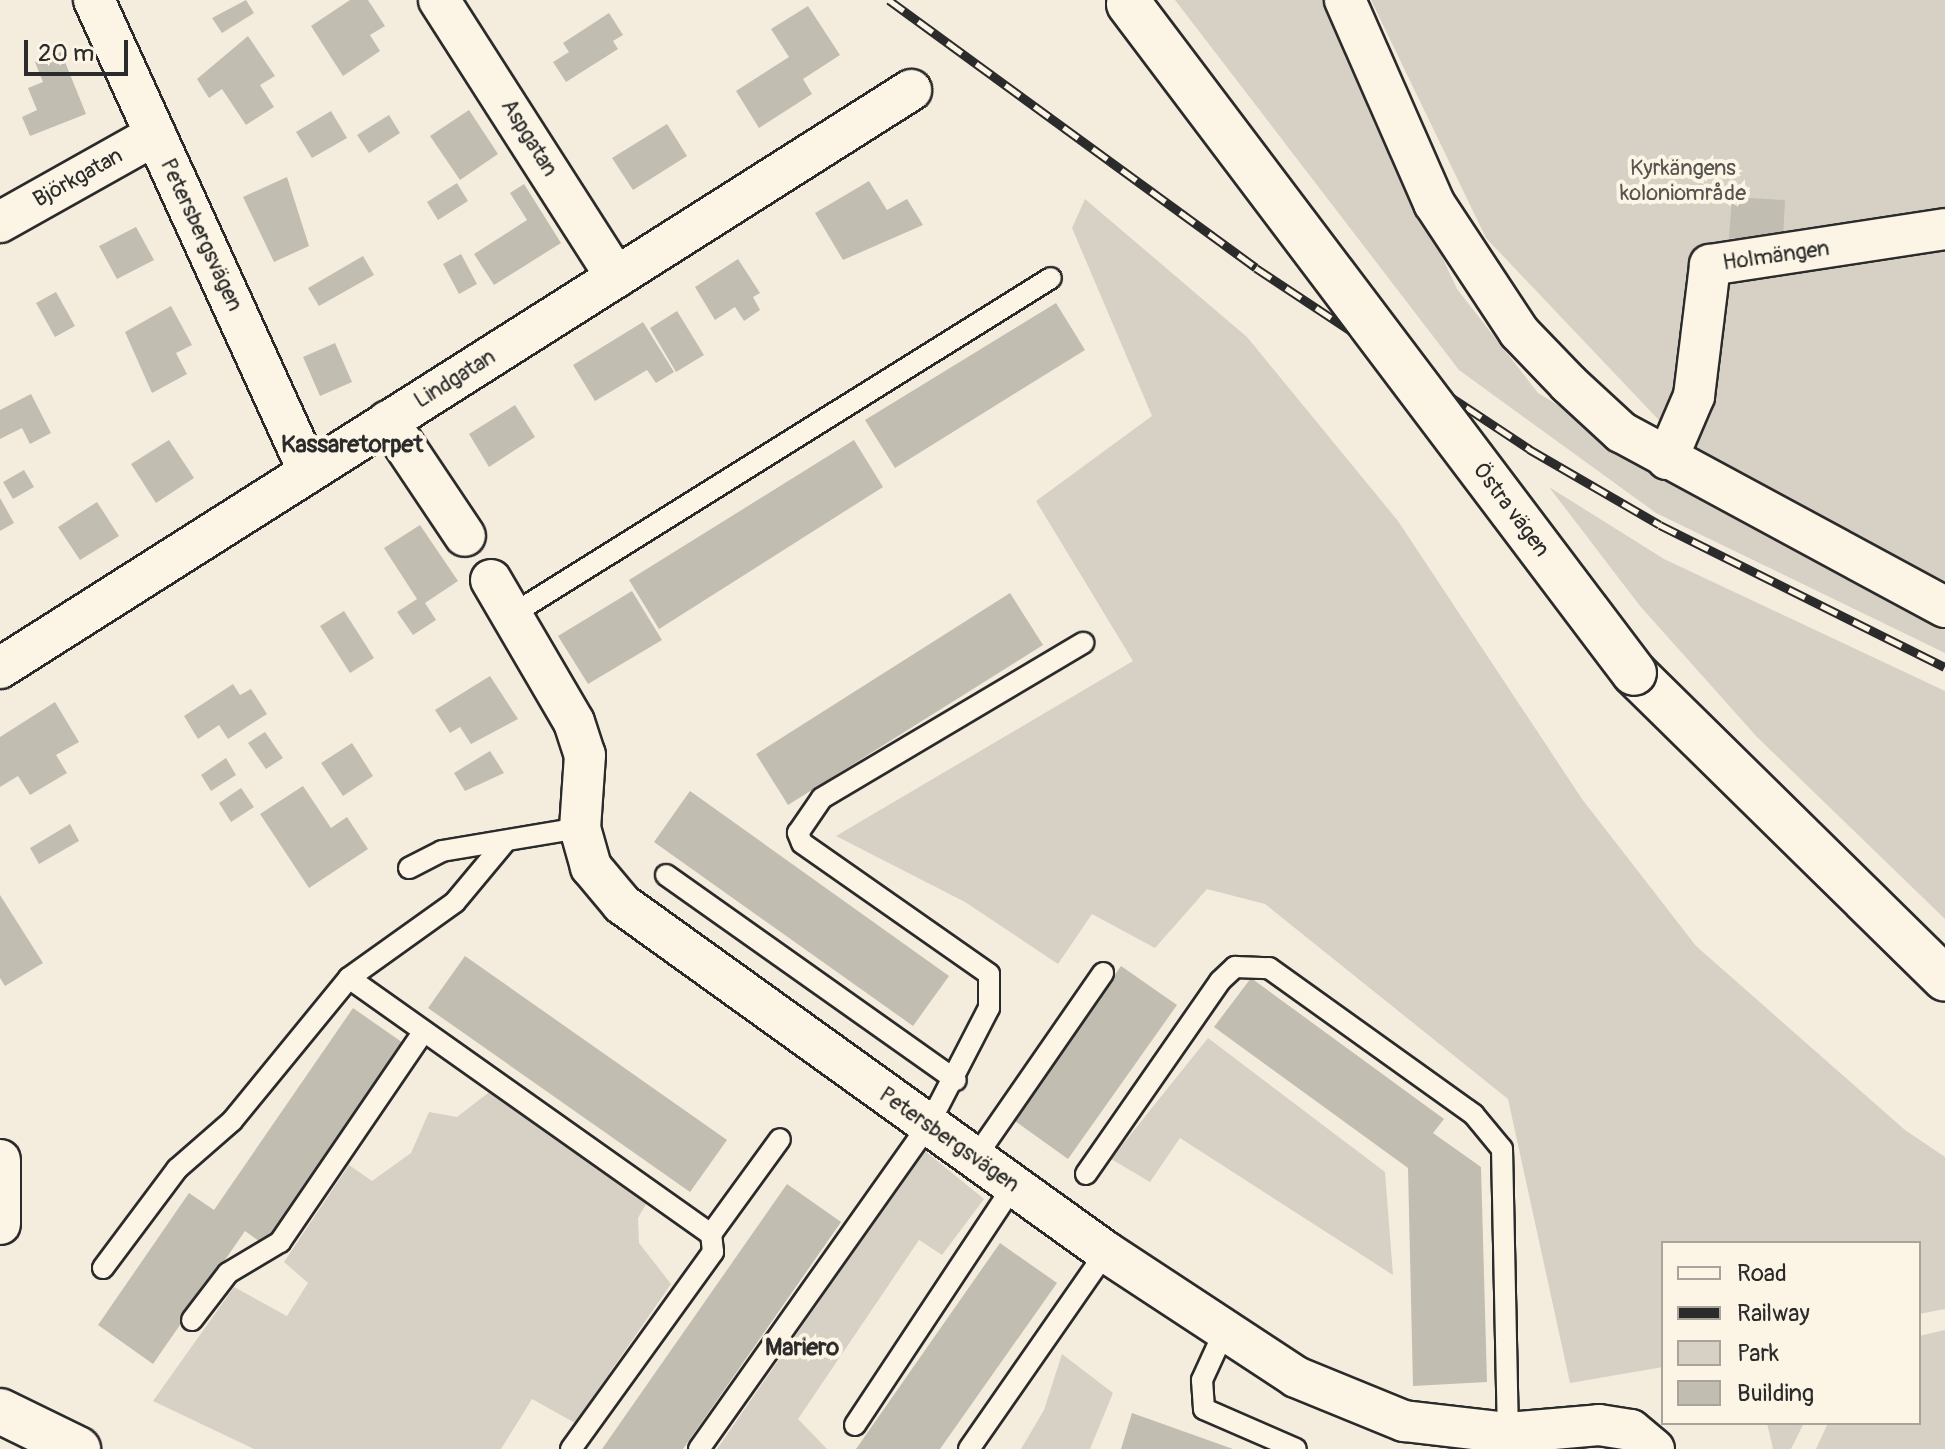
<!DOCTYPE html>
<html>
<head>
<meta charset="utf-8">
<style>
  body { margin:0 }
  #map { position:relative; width:1945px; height:1449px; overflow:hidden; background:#f4edde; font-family:Pangolin,sans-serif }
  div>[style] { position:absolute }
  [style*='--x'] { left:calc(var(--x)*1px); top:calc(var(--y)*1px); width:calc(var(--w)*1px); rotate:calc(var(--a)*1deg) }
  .green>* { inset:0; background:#d6d1c4 }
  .building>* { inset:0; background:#c2bdb1 }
  .roads { filter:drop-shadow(2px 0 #2b2b2b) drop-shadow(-2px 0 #2b2b2b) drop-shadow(0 2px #2b2b2b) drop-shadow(0 -2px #2b2b2b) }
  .service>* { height:20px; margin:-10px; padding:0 10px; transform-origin:10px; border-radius:10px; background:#fcf5e5 }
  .minor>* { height:40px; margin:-20px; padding:0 20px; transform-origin:20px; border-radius:20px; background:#fcf5e5 }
  .tertiary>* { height:44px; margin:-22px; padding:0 22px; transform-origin:22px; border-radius:22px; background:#fcf5e5 }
  .rail>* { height:9px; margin-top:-4.5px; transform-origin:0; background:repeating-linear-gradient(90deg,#fcf5e5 0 18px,#2b2b2b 0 36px); box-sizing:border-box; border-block:2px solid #2b2b2b }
  .bridges { filter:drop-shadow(2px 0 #2b2b2b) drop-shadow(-2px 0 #2b2b2b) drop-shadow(0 2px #2b2b2b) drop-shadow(0 -2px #2b2b2b) }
  .tertiary-bridge>* { height:44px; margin:-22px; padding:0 22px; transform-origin:22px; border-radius:22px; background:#fcf5e5 }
  span { translate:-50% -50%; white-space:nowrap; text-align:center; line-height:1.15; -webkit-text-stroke:8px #fcf5e5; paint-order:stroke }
  .street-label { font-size:22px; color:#2b2b2b }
  .park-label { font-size:22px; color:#565451 }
  .neighbourhood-label { font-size:24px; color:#2b2b2b; font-weight:700 }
  .legend { position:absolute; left:1661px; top:1241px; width:260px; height:184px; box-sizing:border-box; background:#fcf5e5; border:2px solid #a8a49b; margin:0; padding:10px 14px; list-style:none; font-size:24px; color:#2b2b2b }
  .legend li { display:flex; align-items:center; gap:16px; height:40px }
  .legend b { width:40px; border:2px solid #a8a49b }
  .scale { position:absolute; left:24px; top:40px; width:104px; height:36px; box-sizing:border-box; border:4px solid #2b2b2b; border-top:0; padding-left:10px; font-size:24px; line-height:28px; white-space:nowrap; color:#2b2b2b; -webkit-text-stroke:6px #fcf5e5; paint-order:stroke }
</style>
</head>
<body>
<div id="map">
  <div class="green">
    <div style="clip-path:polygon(1175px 0,1323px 0,1457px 289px,1538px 393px,1745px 519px,1945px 621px,1945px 653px,1656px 513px,1459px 370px)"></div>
    <div style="clip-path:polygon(1371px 0,1945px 0,1945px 581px,1692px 455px,1486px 238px)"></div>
    <div style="clip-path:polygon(1085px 199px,1247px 337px,1398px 521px,1582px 799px,1696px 946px,1905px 1130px,1945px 1157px,1945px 1309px,1919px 1314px,1919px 1243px,1663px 1243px,1663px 1367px,1570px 1383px,1508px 1099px,1265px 904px,1207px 889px,1155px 948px,1092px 914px,1058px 964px,965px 902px,836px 836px,1133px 661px,1036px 501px,1152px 416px,1072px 228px)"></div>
    <div style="clip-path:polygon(1549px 487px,1664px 559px,1945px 691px,1945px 919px,1757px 737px,1640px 606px)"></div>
    <div style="clip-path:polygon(1208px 1038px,1385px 1172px,1393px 1275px,1180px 1138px,1150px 1182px,1111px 1159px)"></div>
    <div style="clip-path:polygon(492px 1090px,650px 1197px,638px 1218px,639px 1243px,671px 1284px,575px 1423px,532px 1399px,501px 1449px,254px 1449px,153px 1401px,234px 1287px,287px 1316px,308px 1283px,284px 1262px,349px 1165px,372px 1181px,411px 1153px,429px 1112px,457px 1117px)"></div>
    <div style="clip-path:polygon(924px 1150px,984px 1199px,942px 1255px,919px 1240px,798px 1419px,827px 1449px,717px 1449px)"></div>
    <div style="clip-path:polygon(1945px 1330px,1945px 1449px,1816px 1449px,1828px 1423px,1919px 1423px,1919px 1336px)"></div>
    <div style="clip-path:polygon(1062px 1354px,1113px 1393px,1090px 1449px,1021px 1449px,1044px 1410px)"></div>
    <div style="clip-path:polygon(1767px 1423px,1804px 1423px,1791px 1449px,1773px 1449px)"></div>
  </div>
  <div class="building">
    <div style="clip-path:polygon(246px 0,254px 13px,222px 33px,212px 18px)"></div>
    <div style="clip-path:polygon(350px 0,368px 0,385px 26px,370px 35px,380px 51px,343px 76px,311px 26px)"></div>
    <div style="clip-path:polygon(808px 6px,840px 55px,803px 79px,812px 94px,759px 128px,736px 91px,789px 57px,771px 29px)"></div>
    <div style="clip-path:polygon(609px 13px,623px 35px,613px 41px,618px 49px,566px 82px,553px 62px,569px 52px,563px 43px)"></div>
    <div style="clip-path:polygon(248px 36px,275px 76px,260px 85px,274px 107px,246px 125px,222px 89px,209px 98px,197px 79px)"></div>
    <div style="clip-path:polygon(61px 52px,86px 114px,30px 136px,22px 117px,37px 110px,28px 88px,43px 82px,35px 62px)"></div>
    <div style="clip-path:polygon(469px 110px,498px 154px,460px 180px,430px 136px)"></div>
    <div style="clip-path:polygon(331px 111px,347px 138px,312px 158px,296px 132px)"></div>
    <div style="clip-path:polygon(389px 115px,400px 133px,369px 153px,357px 135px)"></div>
    <div style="clip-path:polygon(667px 124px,687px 156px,633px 190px,612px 158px)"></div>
    <div style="clip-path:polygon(287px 177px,309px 246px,274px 262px,243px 197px)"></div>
    <div style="clip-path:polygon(869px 181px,887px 210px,907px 199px,923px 225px,843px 260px,815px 213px)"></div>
    <div style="clip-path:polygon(457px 183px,468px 201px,438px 220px,427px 202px)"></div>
    <div style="clip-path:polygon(524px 184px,561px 243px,494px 285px,474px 254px,527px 220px,510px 193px)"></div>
    <div style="clip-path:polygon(1732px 197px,1785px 200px,1783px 240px,1729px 238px)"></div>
    <div style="clip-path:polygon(136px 227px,154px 260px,117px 279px,99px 246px)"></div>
    <div style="clip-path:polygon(461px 254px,477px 284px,459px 294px,443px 264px)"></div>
    <div style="clip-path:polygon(363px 256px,374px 275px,319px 306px,308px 288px)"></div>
    <div style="clip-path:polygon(738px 259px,760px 293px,753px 297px,760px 310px,744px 321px,735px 307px,715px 320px,695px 287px)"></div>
    <div style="clip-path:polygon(56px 292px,75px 326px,55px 337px,36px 303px)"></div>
    <div style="clip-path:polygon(1056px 303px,1085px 350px,895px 468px,865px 420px)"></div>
    <div style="clip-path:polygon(171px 306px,192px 345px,176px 353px,187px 374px,152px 393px,125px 332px)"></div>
    <div style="clip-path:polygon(677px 311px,704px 355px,676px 372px,650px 328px)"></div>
    <div style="clip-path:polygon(643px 322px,674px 372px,656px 383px,647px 370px,595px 401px,573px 365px)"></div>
    <div style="clip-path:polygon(335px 343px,352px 382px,320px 396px,303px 357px)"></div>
    <div style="clip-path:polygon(31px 394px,51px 433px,30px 444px,22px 428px,0 439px,0 410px)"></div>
    <div style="clip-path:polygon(515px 405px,535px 437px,489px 467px,469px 434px)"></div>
    <div style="clip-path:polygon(169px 440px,194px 478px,156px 503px,131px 464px)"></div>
    <div style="clip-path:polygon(854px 440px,883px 487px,659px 629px,629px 580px)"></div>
    <div style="clip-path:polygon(24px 470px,34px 487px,13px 499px,3px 482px)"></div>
    <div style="clip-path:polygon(0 498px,14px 523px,0 531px)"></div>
    <div style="clip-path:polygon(97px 502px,119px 536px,80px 560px,58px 527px)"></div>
    <div style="clip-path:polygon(420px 525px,458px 581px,425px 603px,436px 620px,413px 635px,397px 612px,417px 599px,384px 548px)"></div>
    <div style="clip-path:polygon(632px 591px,662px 640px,588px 684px,558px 636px)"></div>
    <div style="clip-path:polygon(1010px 593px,1043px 645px,788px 805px,756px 754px)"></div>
    <div style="clip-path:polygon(344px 611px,374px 658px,350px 673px,320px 626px)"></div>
    <div style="clip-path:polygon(490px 676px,518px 719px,471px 744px,460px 727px,450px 733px,435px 710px)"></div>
    <div style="clip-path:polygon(233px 684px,240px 695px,251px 689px,267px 714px,228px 739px,219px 725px,198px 739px,184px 716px)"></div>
    <div style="clip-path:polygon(55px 702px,79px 742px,56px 755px,67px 773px,30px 795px,18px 776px,0 787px,0 737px)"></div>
    <div style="clip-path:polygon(265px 732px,283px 758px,266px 769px,248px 743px)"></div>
    <div style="clip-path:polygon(352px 743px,373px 776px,343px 796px,321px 763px)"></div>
    <div style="clip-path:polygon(490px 751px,504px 773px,465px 791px,454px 773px)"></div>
    <div style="clip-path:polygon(226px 758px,236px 775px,211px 791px,201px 775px)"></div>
    <div style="clip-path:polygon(303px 786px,331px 828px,347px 817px,368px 849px,309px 888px,260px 814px)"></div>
    <div style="clip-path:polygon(241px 788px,254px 807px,231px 822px,219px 803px)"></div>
    <div style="clip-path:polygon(690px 791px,949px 976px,913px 1026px,654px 842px)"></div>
    <div style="clip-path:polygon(70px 824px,79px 841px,39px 864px,30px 848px)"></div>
    <div style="clip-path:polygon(0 895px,43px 963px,5px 986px,0 978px)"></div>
    <div style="clip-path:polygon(465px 956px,727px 1140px,690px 1192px,428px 1008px)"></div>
    <div style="clip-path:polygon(1121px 966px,1177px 1005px,1068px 1159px,1012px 1119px)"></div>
    <div style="clip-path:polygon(1251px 978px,1444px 1119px,1433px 1133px,1481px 1167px,1487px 1382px,1413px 1386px,1408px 1168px,1214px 1027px)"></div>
    <div style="clip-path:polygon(353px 1008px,406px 1045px,267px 1247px,245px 1231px,153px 1364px,98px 1325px,189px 1193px,214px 1210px)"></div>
    <div style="clip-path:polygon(787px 1184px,841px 1222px,683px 1449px,602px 1449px)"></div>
    <div style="clip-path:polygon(1000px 1243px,1057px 1283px,940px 1449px,856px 1449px)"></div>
    <div style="clip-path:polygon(1132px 1413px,1233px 1449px,1121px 1449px)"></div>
  </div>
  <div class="roads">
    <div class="service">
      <div style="--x:513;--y:614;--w:634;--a:-31.99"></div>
      <div style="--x:409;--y:868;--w:37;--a:-27"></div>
      <div style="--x:442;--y:851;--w:140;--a:-9.5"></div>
      <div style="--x:666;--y:875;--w:355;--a:35.3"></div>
      <div style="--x:349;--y:978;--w:443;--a:35.3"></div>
      <div style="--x:711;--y:1234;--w:117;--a:-54"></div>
      <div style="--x:975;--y:1158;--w:225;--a:-55.3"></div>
      <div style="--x:1086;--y:1174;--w:235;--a:-55.2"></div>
      <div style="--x:1220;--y:981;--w:21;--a:-43"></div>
      <div style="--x:1235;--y:967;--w:34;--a:2"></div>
      <div style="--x:1269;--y:968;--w:252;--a:35.6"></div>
      <div style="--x:1474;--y:1115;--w:44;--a:50.5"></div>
      <div style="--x:1502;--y:1149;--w:284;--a:88.8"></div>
      <div style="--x:103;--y:1268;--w:124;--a:-53.2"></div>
      <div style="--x:177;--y:1169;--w:73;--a:-41.1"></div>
      <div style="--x:232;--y:1121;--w:185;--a:-50.7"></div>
      <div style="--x:349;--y:978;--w:130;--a:-35.6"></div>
      <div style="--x:455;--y:902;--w:78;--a:-50.2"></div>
      <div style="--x:192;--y:1320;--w:59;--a:-52.5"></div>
      <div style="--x:228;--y:1273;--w:61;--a:-30.8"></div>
      <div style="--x:280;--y:1242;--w:255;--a:-55.7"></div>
      <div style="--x:1224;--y:1332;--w:53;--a:114.6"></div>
      <div style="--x:1202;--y:1380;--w:29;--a:86"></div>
      <div style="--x:1204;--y:1409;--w:100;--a:23.5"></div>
      <div style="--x:855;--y:1425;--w:287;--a:-56.5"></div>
      <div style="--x:571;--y:1449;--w:243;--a:-54.2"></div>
      <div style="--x:713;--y:1252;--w:18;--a:-96"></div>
      <div style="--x:699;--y:1449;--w:396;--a:-54.7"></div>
      <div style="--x:928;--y:1126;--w:133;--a:-62.7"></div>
      <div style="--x:989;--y:1008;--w:34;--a:-90"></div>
      <div style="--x:989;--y:974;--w:228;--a:-145"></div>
      <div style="--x:802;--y:843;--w:11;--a:-112"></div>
      <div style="--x:798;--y:833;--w:42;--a:-55.6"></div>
      <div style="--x:822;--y:798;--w:304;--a:-30.7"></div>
      <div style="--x:969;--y:1449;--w:240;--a:-55.2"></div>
    </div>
    <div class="minor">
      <div style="--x:94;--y:0;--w:516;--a:65.52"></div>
      <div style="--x:439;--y:0;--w:329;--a:57.4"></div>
      <div style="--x:1345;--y:0;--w:222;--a:66.3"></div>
      <div style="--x:1434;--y:203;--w:154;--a:56.6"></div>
      <div style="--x:1519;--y:332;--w:72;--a:46.1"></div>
      <div style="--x:1569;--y:384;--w:71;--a:42.7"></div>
      <div style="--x:1621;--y:432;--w:368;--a:28.4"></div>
      <div style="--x:0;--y:222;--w:178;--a:-29.3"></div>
      <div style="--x:388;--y:421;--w:138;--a:56.2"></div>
      <div style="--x:1667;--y:459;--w:69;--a:-66.8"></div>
      <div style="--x:1694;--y:396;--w:132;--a:-83"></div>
      <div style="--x:1710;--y:265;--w:238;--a:-8.7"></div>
      <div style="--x:491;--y:580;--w:164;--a:59.7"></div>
      <div style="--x:574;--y:722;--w:35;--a:72"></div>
      <div style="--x:585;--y:755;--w:73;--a:93.9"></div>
      <div style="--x:580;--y:828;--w:41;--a:74.2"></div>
      <div style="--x:591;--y:867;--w:48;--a:50"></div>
      <div style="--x:622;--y:904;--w:596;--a:35.72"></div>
      <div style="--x:1106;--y:1252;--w:227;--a:33.3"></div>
      <div style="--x:1296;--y:1377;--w:117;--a:22.2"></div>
      <div style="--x:1404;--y:1421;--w:105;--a:6.6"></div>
      <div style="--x:1508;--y:1433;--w:91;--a:-5"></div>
      <div style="--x:1599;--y:1425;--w:32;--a:9"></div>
      <div style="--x:1631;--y:1430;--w:30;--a:40"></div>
      <div style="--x:0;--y:668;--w:1079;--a:-32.39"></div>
      <div style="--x:0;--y:1160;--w:64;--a:90"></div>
    </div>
    <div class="tertiary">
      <div style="--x:1634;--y:673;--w:436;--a:44.5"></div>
      <div style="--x:0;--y:1411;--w:87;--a:26"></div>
    </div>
  </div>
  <div class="rail">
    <div style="--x:889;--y:0;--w:454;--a:36.1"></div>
    <div style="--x:1256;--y:268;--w:328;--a:33.5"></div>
    <div style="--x:1529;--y:449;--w:151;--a:30.1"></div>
    <div style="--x:1660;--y:525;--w:318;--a:26.5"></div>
  </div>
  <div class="bridges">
    <div class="tertiary-bridge">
      <div style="--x:1129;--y:4;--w:838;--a:52.95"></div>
    </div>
  </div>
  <div class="street-label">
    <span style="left:529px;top:138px;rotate:58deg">Aspgatan</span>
    <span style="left:78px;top:178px;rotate:-29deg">Björkgatan</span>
    <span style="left:201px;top:235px;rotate:65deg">Petersbergsvägen</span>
    <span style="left:1776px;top:256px;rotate:-8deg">Holmängen</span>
    <span style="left:455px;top:379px;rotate:-32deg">Lindgatan</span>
    <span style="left:1511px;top:510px;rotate:53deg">Östra vägen</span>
    <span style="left:949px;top:1140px;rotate:35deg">Petersbergsvägen</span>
  </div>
  <div class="park-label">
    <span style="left:1683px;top:181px">Kyrkängens<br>koloniområde</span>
  </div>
  <div class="neighbourhood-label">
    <span style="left:352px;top:445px">Kassaretorpet</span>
    <span style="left:802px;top:1348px">Mariero</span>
  </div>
  <ul class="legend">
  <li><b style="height:10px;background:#fcf5e5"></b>Road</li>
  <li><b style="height:10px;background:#2b2b2b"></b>Railway</li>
  <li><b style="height:22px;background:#d6d1c4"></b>Park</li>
  <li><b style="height:22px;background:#c2bdb1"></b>Building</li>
  </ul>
  <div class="scale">20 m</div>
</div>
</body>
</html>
